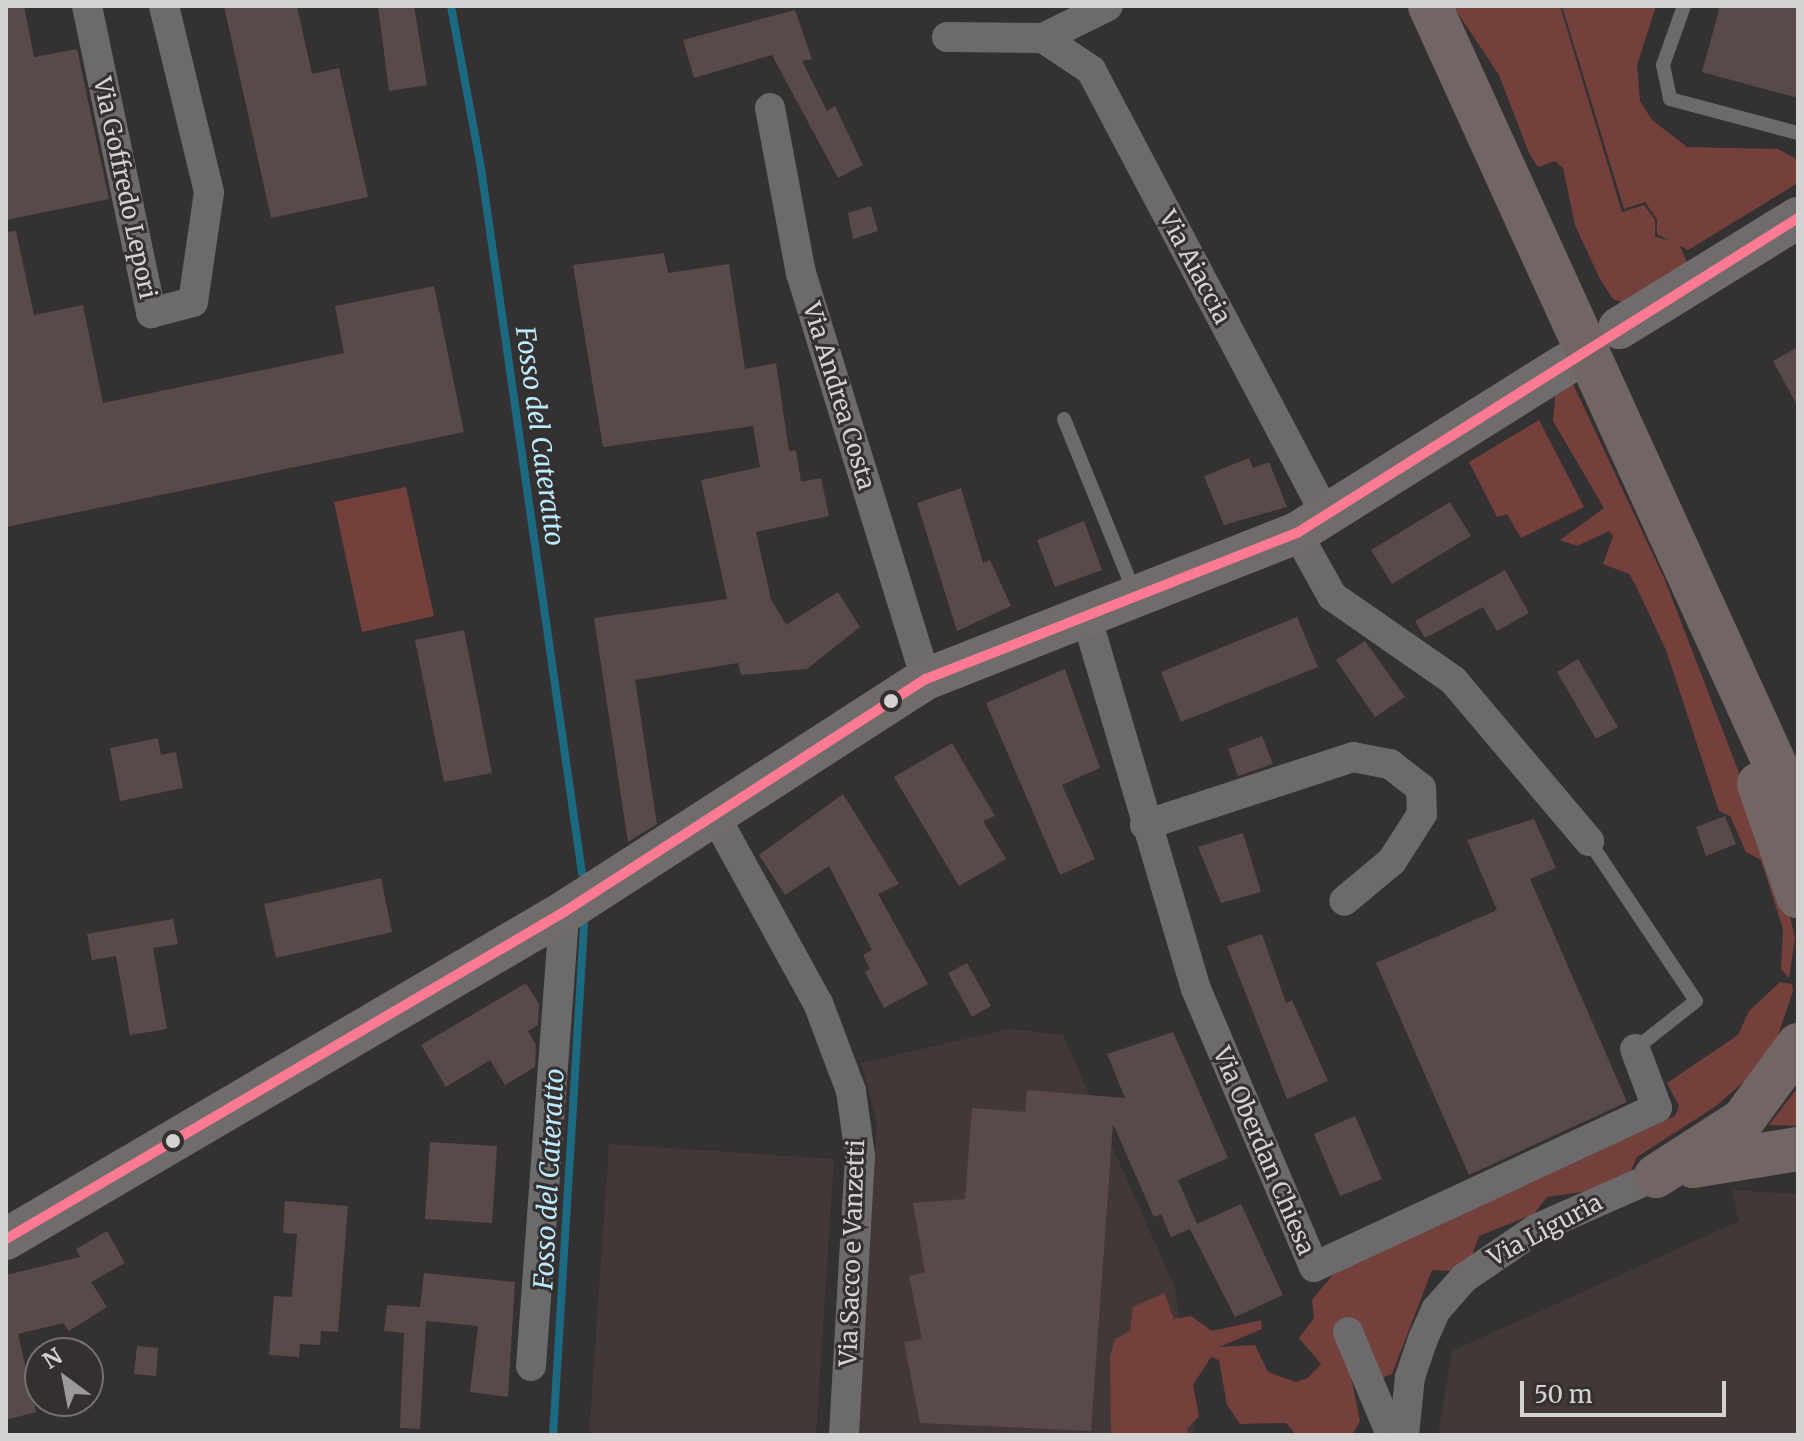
<!DOCTYPE html>
<html>
<head>
<meta charset="utf-8">
<style>
  body { margin:0 }
  #map { position:relative; width:1804px; height:1441px; overflow:hidden; background:#333131; font-family:Merriweather,serif }
  div>[style] { position:absolute }
  [style*='--x'] { left:calc(var(--x)*1px); top:calc(var(--y)*1px); width:calc(var(--w)*1px); rotate:calc(var(--a)*1deg) }
  .built>* { inset:0; background:#423837 }
  .green>* { inset:0; background:#74403c }
  .stream>* { height:8px; margin:-4px; padding:0 4px; transform-origin:4px; border-radius:4px; background:#1c6982 }
  .building>* { inset:0; background:#5a4949 }
  .lane>* { height:14px; margin:-7px; padding:0 7px; transform-origin:7px; border-radius:7px; background:#6c6a6a }
  .street>* { height:30px; margin:-15px; padding:0 15px; transform-origin:15px; border-radius:15px; background:#6c6a6a }
  .secondary>* { height:42px; margin:-21px; padding:0 21px; transform-origin:21px; border-radius:21px; background:#716c6c }
  .highway>* { height:44px; margin:-22px; padding:0 22px; transform-origin:22px; border-radius:22px; background:#726665 }
  .bus-1>* { height:10px; margin:-5px; padding:0 5px; transform-origin:5px; border-radius:5px; background:#fe7a93 }
  .dots>* { width:22px; height:22px; translate:-50% -50%; box-sizing:border-box; border:4px solid #343030; border-radius:50% }
  span { translate:-50% -50%; white-space:nowrap; text-align:center; line-height:1.15; -webkit-text-stroke:6px #343030; paint-order:stroke }
  .street-label { font-size:24px; color:#d5d2d2 }
  .water-label { font-size:26px; color:#bcebff; font-style:italic }
  .frame { position:absolute; inset:0; border:8px solid #d5d2d2; pointer-events:none }
  .north { position:absolute; left:24px; top:1337px; width:80px; height:80px; box-sizing:border-box; background:#343030; border:2px solid #747171; border-radius:50%; rotate:328deg; font-size:22px; font-weight:700; line-height:32px; text-align:center; color:#d5d2d2 }
  .north::after { content:''; display:block; margin:auto; width:28px; height:36px; background:#9c9a9a; clip-path:polygon(50% 0,100% 100%,50% 72%,0 100%) }
  .scale { position:absolute; left:1520px; top:1381px; width:206px; height:36px; box-sizing:border-box; border:4px solid #d5d2d2; border-top:0; padding-left:10px; font-size:24px; line-height:28px; white-space:nowrap; color:#d5d2d2; -webkit-text-stroke:6px #343030; paint-order:stroke }
</style>
</head>
<body>
<div id="map">
  <div class="built">
    <div style="clip-path:polygon(1008px 1029px,1063px 1035px,1175px 1288px,1195px 1435px,857px 1435px,877px 1122px,861px 1063px)"></div>
    <div style="clip-path:polygon(609px 1144px,834px 1159px,816px 1435px,589px 1435px)"></div>
    <div style="clip-path:polygon(1732px 1190px,1798px 1194px,1798px 1435px,1438px 1435px,1452px 1351px,1739px 1221px)"></div>
  </div>
  <div class="green">
    <div style="clip-path:polygon(1453px 6px,1560px 6px,1622px 212px,1644px 205px,1655px 220px,1655px 237px,1678px 242px,1688px 264px,1635px 307px,1613px 299px,1600px 279px,1575px 225px,1563px 168px,1555px 161px,1538px 167px,1529px 153px,1499px 75px)"></div>
    <div style="clip-path:polygon(1562px 6px,1656px 6px,1637px 65px,1640px 101px,1652px 120px,1687px 147px,1778px 149px,1798px 160px,1798px 183px,1688px 250px,1657px 234px,1657px 219px,1645px 202px,1624px 209px)"></div>
    <div style="clip-path:polygon(1573px 384px,1665px 580px,1784px 890px,1795px 938px,1789px 978px,1781px 969px,1783px 929px,1761px 860px,1746px 852px,1730px 816px,1719px 811px,1666px 650px,1635px 584px,1629px 574px,1603px 564px,1613px 536px,1609px 531px,1577px 546px,1560px 540px,1604px 508px,1553px 421px,1556px 387px)"></div>
    <div style="clip-path:polygon(1539px 420px,1584px 507px,1521px 538px,1507px 514px,1497px 517px,1469px 462px)"></div>
    <div style="clip-path:polygon(406px 487px,434px 616px,362px 632px,334px 502px)"></div>
    <div style="clip-path:polygon(1780px 982px,1792px 984px,1793px 991px,1770px 1059px,1716px 1106px,1637px 1157px,1630px 1173px,1602px 1189px,1547px 1197px,1534px 1214px,1479px 1236px,1471px 1258px,1450px 1271px,1432px 1270px,1392px 1374px,1379px 1379px,1349px 1367px,1360px 1421px,1352px 1435px,1296px 1435px,1286px 1423px,1240px 1424px,1227px 1405px,1219px 1360px,1211px 1357px,1193px 1385px,1199px 1416px,1187px 1429px,1189px 1435px,1111px 1435px,1110px 1356px,1115px 1339px,1130px 1331px,1133px 1307px,1164px 1293px,1174px 1319px,1191px 1316px,1212px 1331px,1261px 1320px,1262px 1329px,1219px 1347px,1255px 1345px,1268px 1372px,1296px 1382px,1308px 1378px,1321px 1364px,1299px 1338px,1314px 1318px,1312px 1300px,1334px 1273px,1675px 1116px,1679px 1106px,1667px 1083px,1738px 1035px,1749px 1011px)"></div>
    <div style="clip-path:polygon(1798px 1087px,1798px 1126px,1769px 1125px)"></div>
  </div>
  <div class="stream">
    <div style="--x:451;--y:6;--w:165;--a:79.5"></div>
    <div style="--x:481;--y:168;--w:712;--a:81.85"></div>
    <div style="--x:553;--y:1435;--w:511;--a:-86.52"></div>
  </div>
  <div class="building">
    <div style="clip-path:polygon(6px 6px,24px 6px,34px 57px,77px 49px,109px 199px,6px 220px)"></div>
    <div style="clip-path:polygon(224px 6px,297px 6px,312px 74px,339px 68px,368px 197px,271px 218px)"></div>
    <div style="clip-path:polygon(378px 6px,414px 6px,427px 85px,389px 91px)"></div>
    <div style="clip-path:polygon(1720px 6px,1798px 6px,1798px 98px,1702px 72px)"></div>
    <div style="clip-path:polygon(795px 10px,812px 59px,802px 61px,827px 111px,835px 106px,863px 165px,838px 178px,772px 55px,694px 78px,683px 40px)"></div>
    <div style="clip-path:polygon(871px 206px,878px 231px,853px 239px,848px 213px)"></div>
    <div style="clip-path:polygon(16px 231px,34px 315px,83px 305px,103px 403px,344px 353px,335px 306px,434px 286px,464px 432px,6px 527px,6px 232px)"></div>
    <div style="clip-path:polygon(664px 253px,668px 273px,729px 264px,745px 369px,776px 363px,789px 451px,796px 450px,801px 482px,821px 478px,829px 516px,756px 532px,771px 599px,786px 625px,838px 592px,860px 627px,807px 669px,741px 675px,738px 663px,635px 680px,657px 824px,628px 842px,594px 618px,727px 599px,701px 480px,760px 467px,753px 426px,603px 447px,573px 265px)"></div>
    <div style="clip-path:polygon(1798px 347px,1798px 407px,1773px 361px)"></div>
    <div style="clip-path:polygon(1249px 458px,1253px 468px,1269px 462px,1287px 507px,1224px 525px,1204px 476px)"></div>
    <div style="clip-path:polygon(961px 488px,983px 563px,990px 560px,1011px 606px,957px 631px,917px 503px)"></div>
    <div style="clip-path:polygon(1450px 502px,1471px 536px,1392px 584px,1371px 550px)"></div>
    <div style="clip-path:polygon(1084px 521px,1102px 570px,1055px 587px,1037px 540px)"></div>
    <div style="clip-path:polygon(1505px 570px,1529px 613px,1497px 631px,1483px 607px,1425px 638px,1415px 621px)"></div>
    <div style="clip-path:polygon(1297px 617px,1318px 667px,1181px 722px,1161px 672px)"></div>
    <div style="clip-path:polygon(464px 630px,492px 773px,444px 782px,415px 640px)"></div>
    <div style="clip-path:polygon(1365px 641px,1405px 697px,1375px 717px,1336px 660px)"></div>
    <div style="clip-path:polygon(1578px 659px,1618px 727px,1596px 739px,1557px 672px)"></div>
    <div style="clip-path:polygon(1065px 669px,1100px 768px,1062px 785px,1095px 859px,1060px 875px,986px 703px)"></div>
    <div style="clip-path:polygon(1262px 736px,1273px 764px,1238px 776px,1228px 749px)"></div>
    <div style="clip-path:polygon(158px 738px,161px 755px,176px 752px,183px 788px,120px 801px,110px 748px)"></div>
    <div style="clip-path:polygon(952px 743px,995px 816px,983px 821px,1006px 859px,959px 886px,894px 777px)"></div>
    <div style="clip-path:polygon(843px 794px,899px 884px,878px 894px,928px 984px,884px 1008px,865px 972px,870px 969px,863px 955px,872px 950px,829px 866px,785px 895px,759px 855px)"></div>
    <div style="clip-path:polygon(1725px 816px,1736px 844px,1706px 856px,1696px 827px)"></div>
    <div style="clip-path:polygon(1534px 819px,1556px 868px,1530px 879px,1627px 1102px,1469px 1175px,1376px 963px,1497px 910px,1467px 840px)"></div>
    <div style="clip-path:polygon(1243px 833px,1261px 892px,1221px 903px,1198px 847px)"></div>
    <div style="clip-path:polygon(381px 878px,392px 932px,276px 958px,264px 904px)"></div>
    <div style="clip-path:polygon(173px 919px,178px 944px,153px 948px,167px 1029px,130px 1035px,116px 956px,92px 960px,87px 934px)"></div>
    <div style="clip-path:polygon(1262px 934px,1286px 1003px,1292px 1000px,1328px 1081px,1287px 1099px,1227px 946px)"></div>
    <div style="clip-path:polygon(967px 963px,991px 1006px,972px 1017px,948px 973px)"></div>
    <div style="clip-path:polygon(526px 983px,539px 1004px,538px 1025px,528px 1031px,536px 1045px,535px 1067px,505px 1085px,490px 1060px,446px 1087px,421px 1045px)"></div>
    <div style="clip-path:polygon(1173px 1032px,1228px 1158px,1178px 1180px,1197px 1224px,1241px 1204px,1283px 1295px,1235px 1317px,1190px 1229px,1171px 1237px,1161px 1214px,1154px 1217px,1113px 1124px,1091px 1431px,920px 1423px,904px 1342px,922px 1339px,909px 1276px,925px 1272px,913px 1203px,965px 1199px,972px 1108px,1025px 1112px,1027px 1090px,1125px 1098px,1107px 1054px)"></div>
    <div style="clip-path:polygon(1355px 1116px,1382px 1179px,1340px 1196px,1314px 1134px)"></div>
    <div style="clip-path:polygon(430px 1142px,497px 1146px,492px 1223px,425px 1219px)"></div>
    <div style="clip-path:polygon(285px 1201px,348px 1206px,338px 1332px,321px 1331px,320px 1345px,300px 1344px,299px 1357px,269px 1355px,274px 1296px,292px 1297px,297px 1234px,283px 1233px)"></div>
    <div style="clip-path:polygon(107px 1231px,125px 1263px,91px 1282px,107px 1307px,69px 1331px,63px 1323px,18px 1334px,36px 1412px,6px 1420px,6px 1275px,80px 1257px,76px 1249px)"></div>
    <div style="clip-path:polygon(424px 1273px,515px 1282px,508px 1397px,470px 1392px,478px 1326px,426px 1321px,420px 1429px,400px 1428px,404px 1333px,384px 1331px,387px 1305px,420px 1307px)"></div>
    <div style="clip-path:polygon(137px 1346px,158px 1348px,156px 1376px,134px 1374px)"></div>
  </div>
  <div class="lane">
    <div style="--x:1684;--y:6;--w:63;--a:109.6"></div>
    <div style="--x:1663;--y:65;--w:35;--a:78"></div>
    <div style="--x:1670;--y:99;--w:132;--a:14.9"></div>
    <div style="--x:1064;--y:419;--w:189;--a:67.9"></div>
    <div style="--x:1589;--y:841;--w:192;--a:56.2"></div>
    <div style="--x:1696;--y:1001;--w:78;--a:141.8"></div>
  </div>
  <div class="street">
    <div style="--x:87;--y:6;--w:314;--a:78.2"></div>
    <div style="--x:151;--y:313;--w:43;--a:-14.7"></div>
    <div style="--x:193;--y:302;--w:111;--a:-81.7"></div>
    <div style="--x:209;--y:192;--w:191;--a:-103.6"></div>
    <div style="--x:947;--y:37;--w:96;--a:0.6"></div>
    <div style="--x:1043;--y:38;--w:72;--a:-26.2"></div>
    <div style="--x:1043;--y:38;--w:58;--a:33.7"></div>
    <div style="--x:1091;--y:70;--w:503;--a:62.16"></div>
    <div style="--x:770;--y:108;--w:168;--a:79.4"></div>
    <div style="--x:801;--y:273;--w:425;--a:72.9"></div>
    <div style="--x:1297;--y:533;--w:72;--a:60.9"></div>
    <div style="--x:1332;--y:596;--w:147;--a:34.8"></div>
    <div style="--x:1453;--y:680;--w:211;--a:49.8"></div>
    <div style="--x:1085;--y:612;--w:393;--a:73.6"></div>
    <div style="--x:1196;--y:989;--w:302;--a:67"></div>
    <div style="--x:1314;--y:1267;--w:378;--a:-24.9"></div>
    <div style="--x:1657;--y:1108;--w:63;--a:-110.4"></div>
    <div style="--x:715;--y:816;--w:213;--a:61.2"></div>
    <div style="--x:818;--y:1003;--w:94;--a:69.4"></div>
    <div style="--x:851;--y:1091;--w:66;--a:82.1"></div>
    <div style="--x:860;--y:1156;--w:279;--a:93.3"></div>
    <div style="--x:1145;--y:825;--w:219;--a:-18.1"></div>
    <div style="--x:1353;--y:757;--w:38;--a:11"></div>
    <div style="--x:1390;--y:764;--w:39;--a:38"></div>
    <div style="--x:1421;--y:788;--w:26;--a:88"></div>
    <div style="--x:1422;--y:814;--w:56;--a:122.6"></div>
    <div style="--x:1392;--y:861;--w:62;--a:140.2"></div>
    <div style="--x:1348;--y:1332;--w:112;--a:67.3"></div>
    <div style="--x:531;--y:1366;--w:455;--a:-85.8"></div>
    <div style="--x:1404;--y:1435;--w:58;--a:-84.1"></div>
    <div style="--x:1410;--y:1377;--w:40;--a:-71.1"></div>
    <div style="--x:1423;--y:1339;--w:32;--a:-66"></div>
    <div style="--x:1436;--y:1310;--w:43;--a:-48.8"></div>
    <div style="--x:1464;--y:1278;--w:87;--a:-34.2"></div>
    <div style="--x:1536;--y:1229;--w:131;--a:-23.8"></div>
  </div>
  <div class="secondary">
    <div style="--x:1619;--y:328;--w:210;--a:-31.6"></div>
    <div style="--x:6;--y:1239;--w:647;--a:-30.37"></div>
    <div style="--x:564;--y:912;--w:431;--a:-32.8"></div>
    <div style="--x:926;--y:679;--w:399;--a:-21.5"></div>
    <div style="--x:1297;--y:533;--w:318;--a:-32.1"></div>
  </div>
  <div class="highway">
    <div style="--x:1430;--y:6;--w:889;--a:65.54"></div>
    <div style="--x:1759;--y:784;--w:119;--a:70.8"></div>
    <div style="--x:1693;--y:1166;--w:106;--a:-9.2"></div>
    <div style="--x:1656;--y:1176;--w:103;--a:-32.8"></div>
    <div style="--x:1743;--y:1120;--w:93;--a:-53.7"></div>
  </div>
  <div class="bus-1">
    <div style="--x:6;--y:1239;--w:647;--a:-30.37"></div>
    <div style="--x:564;--y:912;--w:431;--a:-32.8"></div>
    <div style="--x:926;--y:679;--w:399;--a:-21.5"></div>
    <div style="--x:1297;--y:533;--w:592;--a:-32.16"></div>
  </div>
  <div class="dots">
    <div style="left:891px;top:701px;background:#d5d2d2"></div>
    <div style="left:173px;top:1141px;background:#d5d2d2"></div>
  </div>
  <div class="street-label">
    <span style="left:125px;top:188px;rotate:78deg">Via Goffredo Lepori</span>
    <span style="left:1195px;top:267px;rotate:62deg">Via Aiaccia</span>
    <span style="left:839px;top:396px;rotate:73deg">Via Andrea Costa</span>
    <span style="left:1264px;top:1151px;rotate:67deg">Via Oberdan Chiesa</span>
    <span style="left:1545px;top:1230px;rotate:-28deg">Via Liguria</span>
    <span style="left:852px;top:1253px;rotate:-88deg">Via Sacco e Vanzetti</span>
  </div>
  <div class="water-label">
    <span style="left:540px;top:436px;rotate:82deg">Fosso del Cateratto</span>
    <span style="left:549px;top:1179px;rotate:-87deg">Fosso del Cateratto</span>
  </div>
  <div class="frame"></div>
  <div class="north">N</div>
  <div class="scale">50 m</div>
</div>
</body>
</html>
